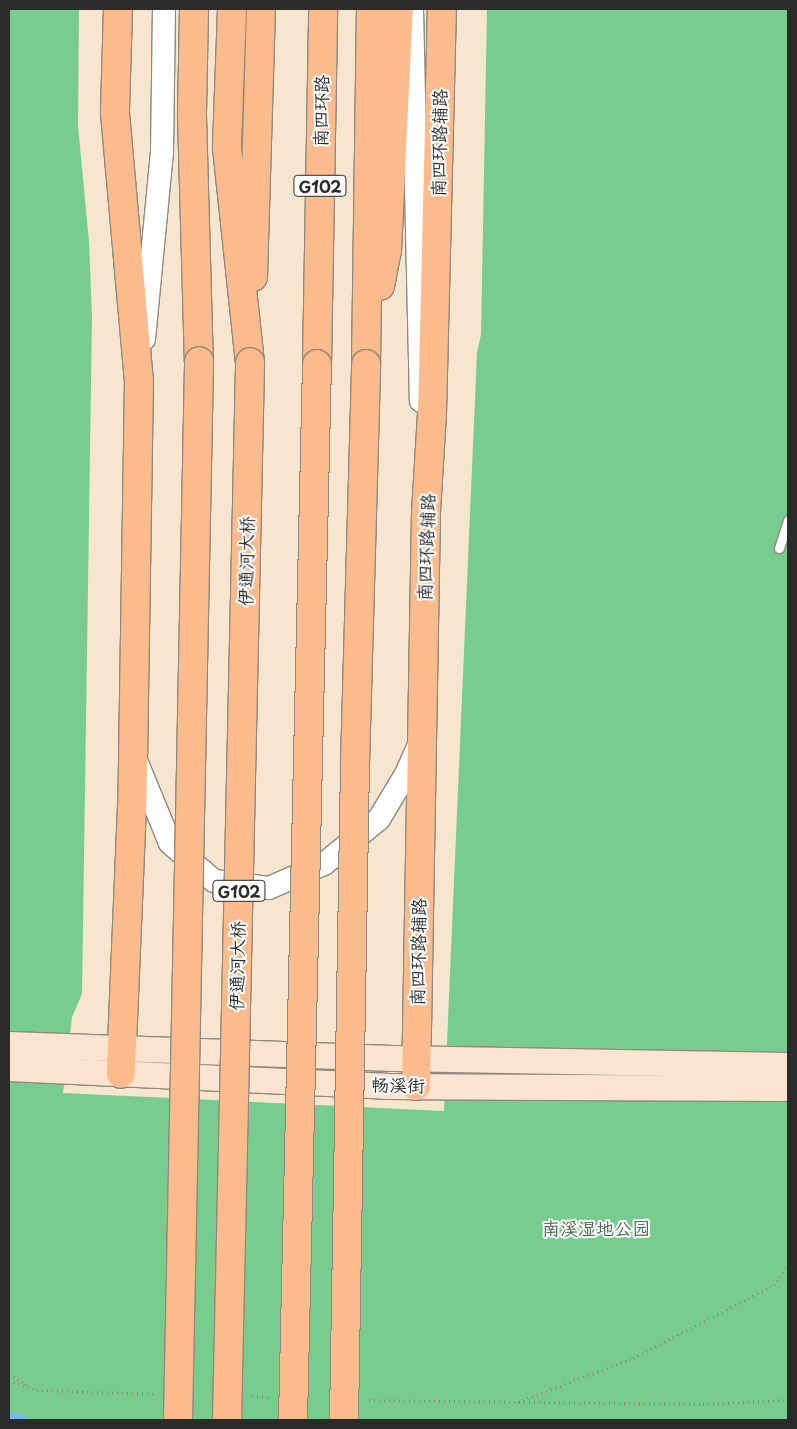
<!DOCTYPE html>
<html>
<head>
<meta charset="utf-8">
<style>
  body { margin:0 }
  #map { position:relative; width:797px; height:1429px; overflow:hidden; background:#f6e6d0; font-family:"Playpen Sans","LXGW WenKai TC",sans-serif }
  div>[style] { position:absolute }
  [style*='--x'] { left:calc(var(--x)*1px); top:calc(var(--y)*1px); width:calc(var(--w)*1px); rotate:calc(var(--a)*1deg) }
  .green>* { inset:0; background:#78cc8e }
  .water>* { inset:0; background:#7bb8ee }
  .path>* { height:3px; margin-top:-1.5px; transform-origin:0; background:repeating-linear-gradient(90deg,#90887e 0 1px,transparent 0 5px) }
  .roads { filter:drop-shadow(1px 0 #90887e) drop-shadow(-1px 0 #90887e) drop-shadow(0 1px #90887e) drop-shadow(0 -1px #90887e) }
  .service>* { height:9px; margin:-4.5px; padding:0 4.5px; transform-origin:4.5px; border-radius:4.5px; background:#fff }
  .tertiary>* { height:22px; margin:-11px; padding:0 11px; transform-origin:11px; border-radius:11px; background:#fff }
  .secondary>* { height:25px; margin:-12.5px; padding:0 12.5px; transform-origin:12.5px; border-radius:12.5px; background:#fde4d1 }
  .primary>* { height:28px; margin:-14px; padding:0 14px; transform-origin:14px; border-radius:14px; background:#fbbb8c }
  .trunk>* { height:28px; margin:-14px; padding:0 14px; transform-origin:14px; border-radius:14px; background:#fbbb8c }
  .bridges { filter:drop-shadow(1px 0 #90887e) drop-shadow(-1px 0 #90887e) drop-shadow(0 1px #90887e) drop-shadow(0 -1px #90887e) }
  .trunk-bridge>* { height:28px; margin:-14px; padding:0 14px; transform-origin:14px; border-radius:14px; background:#fbbb8c }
  span { translate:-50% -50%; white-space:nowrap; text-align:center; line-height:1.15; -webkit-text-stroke:4px #fff; paint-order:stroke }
  .shield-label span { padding:1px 4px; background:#fff; border:1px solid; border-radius:4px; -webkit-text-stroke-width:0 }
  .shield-label { font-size:16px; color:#2b2b2b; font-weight:700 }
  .street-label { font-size:18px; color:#2b2b2b }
  .park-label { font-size:18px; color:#46634e }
  .frame { position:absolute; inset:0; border:10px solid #2b2b2b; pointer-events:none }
</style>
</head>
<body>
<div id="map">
  <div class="green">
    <div style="clip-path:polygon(9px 9px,79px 9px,78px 126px,89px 241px,92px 316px,82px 994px,72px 1017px,63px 1093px,444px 1111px,477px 353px,481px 334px,487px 9px,788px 9px,788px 1420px,9px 1420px)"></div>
  </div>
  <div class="water">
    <div style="clip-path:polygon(9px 1413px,26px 1415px,25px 1420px,9px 1420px)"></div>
  </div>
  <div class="path">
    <div style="--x:9;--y:1374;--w:22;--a:30"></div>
    <div style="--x:9;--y:1380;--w:30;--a:20"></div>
    <div style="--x:37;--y:1390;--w:118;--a:1.9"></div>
    <div style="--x:252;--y:1396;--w:18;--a:3"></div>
    <div style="--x:369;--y:1400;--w:334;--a:0.7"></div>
    <div style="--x:703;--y:1404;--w:85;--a:-2.7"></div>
    <div style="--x:518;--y:1402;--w:123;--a:-20.9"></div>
    <div style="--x:633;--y:1358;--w:159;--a:-27.4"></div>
    <div style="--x:774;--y:1285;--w:24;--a:-55"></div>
  </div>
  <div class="roads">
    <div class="service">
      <div style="--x:779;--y:548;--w:29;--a:-72"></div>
    </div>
    <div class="tertiary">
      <div style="--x:412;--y:9;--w:392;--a:88.7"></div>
      <div style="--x:144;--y:339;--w:188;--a:-84.5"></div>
      <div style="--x:162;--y:152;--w:143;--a:-89.2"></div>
      <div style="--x:135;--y:758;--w:92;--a:67.6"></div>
      <div style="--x:170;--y:843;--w:58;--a:40.8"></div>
      <div style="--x:214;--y:881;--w:55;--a:7.3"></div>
      <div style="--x:269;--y:888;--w:60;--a:-23.6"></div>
      <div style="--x:324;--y:864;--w:71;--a:-39.3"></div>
      <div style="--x:379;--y:819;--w:52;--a:-59"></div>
      <div style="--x:406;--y:774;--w:34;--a:-66"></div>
    </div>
    <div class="secondary">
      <div style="--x:9;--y:1044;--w:384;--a:2.1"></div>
      <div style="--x:393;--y:1058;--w:395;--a:1"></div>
      <div style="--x:9;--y:1068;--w:377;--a:2.7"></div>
      <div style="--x:386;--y:1086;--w:402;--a:0.3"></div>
    </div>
    <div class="primary">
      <div style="--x:118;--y:9;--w:104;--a:91.7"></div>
      <div style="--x:115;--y:113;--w:268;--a:84.9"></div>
      <div style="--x:139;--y:380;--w:426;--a:90.9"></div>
      <div style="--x:132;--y:806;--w:268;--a:92.4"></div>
      <div style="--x:416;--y:1086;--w:574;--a:-89"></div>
      <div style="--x:426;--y:512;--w:98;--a:-86.5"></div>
      <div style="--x:432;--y:414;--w:405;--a:-88.6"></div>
    </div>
    <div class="trunk">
      <div style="--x:194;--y:9;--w:107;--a:91.1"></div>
      <div style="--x:192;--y:116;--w:245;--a:88.4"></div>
      <div style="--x:232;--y:9;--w:139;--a:92.1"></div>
      <div style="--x:227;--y:148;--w:215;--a:83.9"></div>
      <div style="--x:253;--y:277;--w:268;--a:-88.3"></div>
      <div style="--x:380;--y:286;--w:36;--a:-79"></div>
      <div style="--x:387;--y:251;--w:242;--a:-87.2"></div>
      <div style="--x:317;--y:364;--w:355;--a:-89"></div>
      <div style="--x:366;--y:364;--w:355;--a:-89.2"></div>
    </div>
  </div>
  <div class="bridges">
    <div class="trunk-bridge">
      <div style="--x:178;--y:1420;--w:1059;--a:-88.86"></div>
      <div style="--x:227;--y:1420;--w:1058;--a:-88.75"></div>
      <div style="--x:293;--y:1420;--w:1056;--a:-88.7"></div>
      <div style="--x:344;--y:1420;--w:656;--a:-89.04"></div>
      <div style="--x:355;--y:764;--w:400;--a:-88.4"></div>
    </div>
  </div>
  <div class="shield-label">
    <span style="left:320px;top:186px">G102</span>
    <span style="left:239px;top:891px">G102</span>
  </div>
  <div class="street-label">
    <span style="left:321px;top:111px;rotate:-89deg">南四环路</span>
    <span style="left:439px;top:143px;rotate:-89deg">南四环路辅路</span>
    <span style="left:426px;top:547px;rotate:-88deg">南四环路辅路</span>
    <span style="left:246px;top:561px;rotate:-89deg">伊通河大桥</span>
    <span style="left:418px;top:952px;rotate:-89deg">南四环路辅路</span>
    <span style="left:237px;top:966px;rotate:-89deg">伊通河大桥</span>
    <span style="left:398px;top:1085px;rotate:1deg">畅溪街</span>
  </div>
  <div class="park-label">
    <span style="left:596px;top:1228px">南溪湿地公园</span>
  </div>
  <div class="frame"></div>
</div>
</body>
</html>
